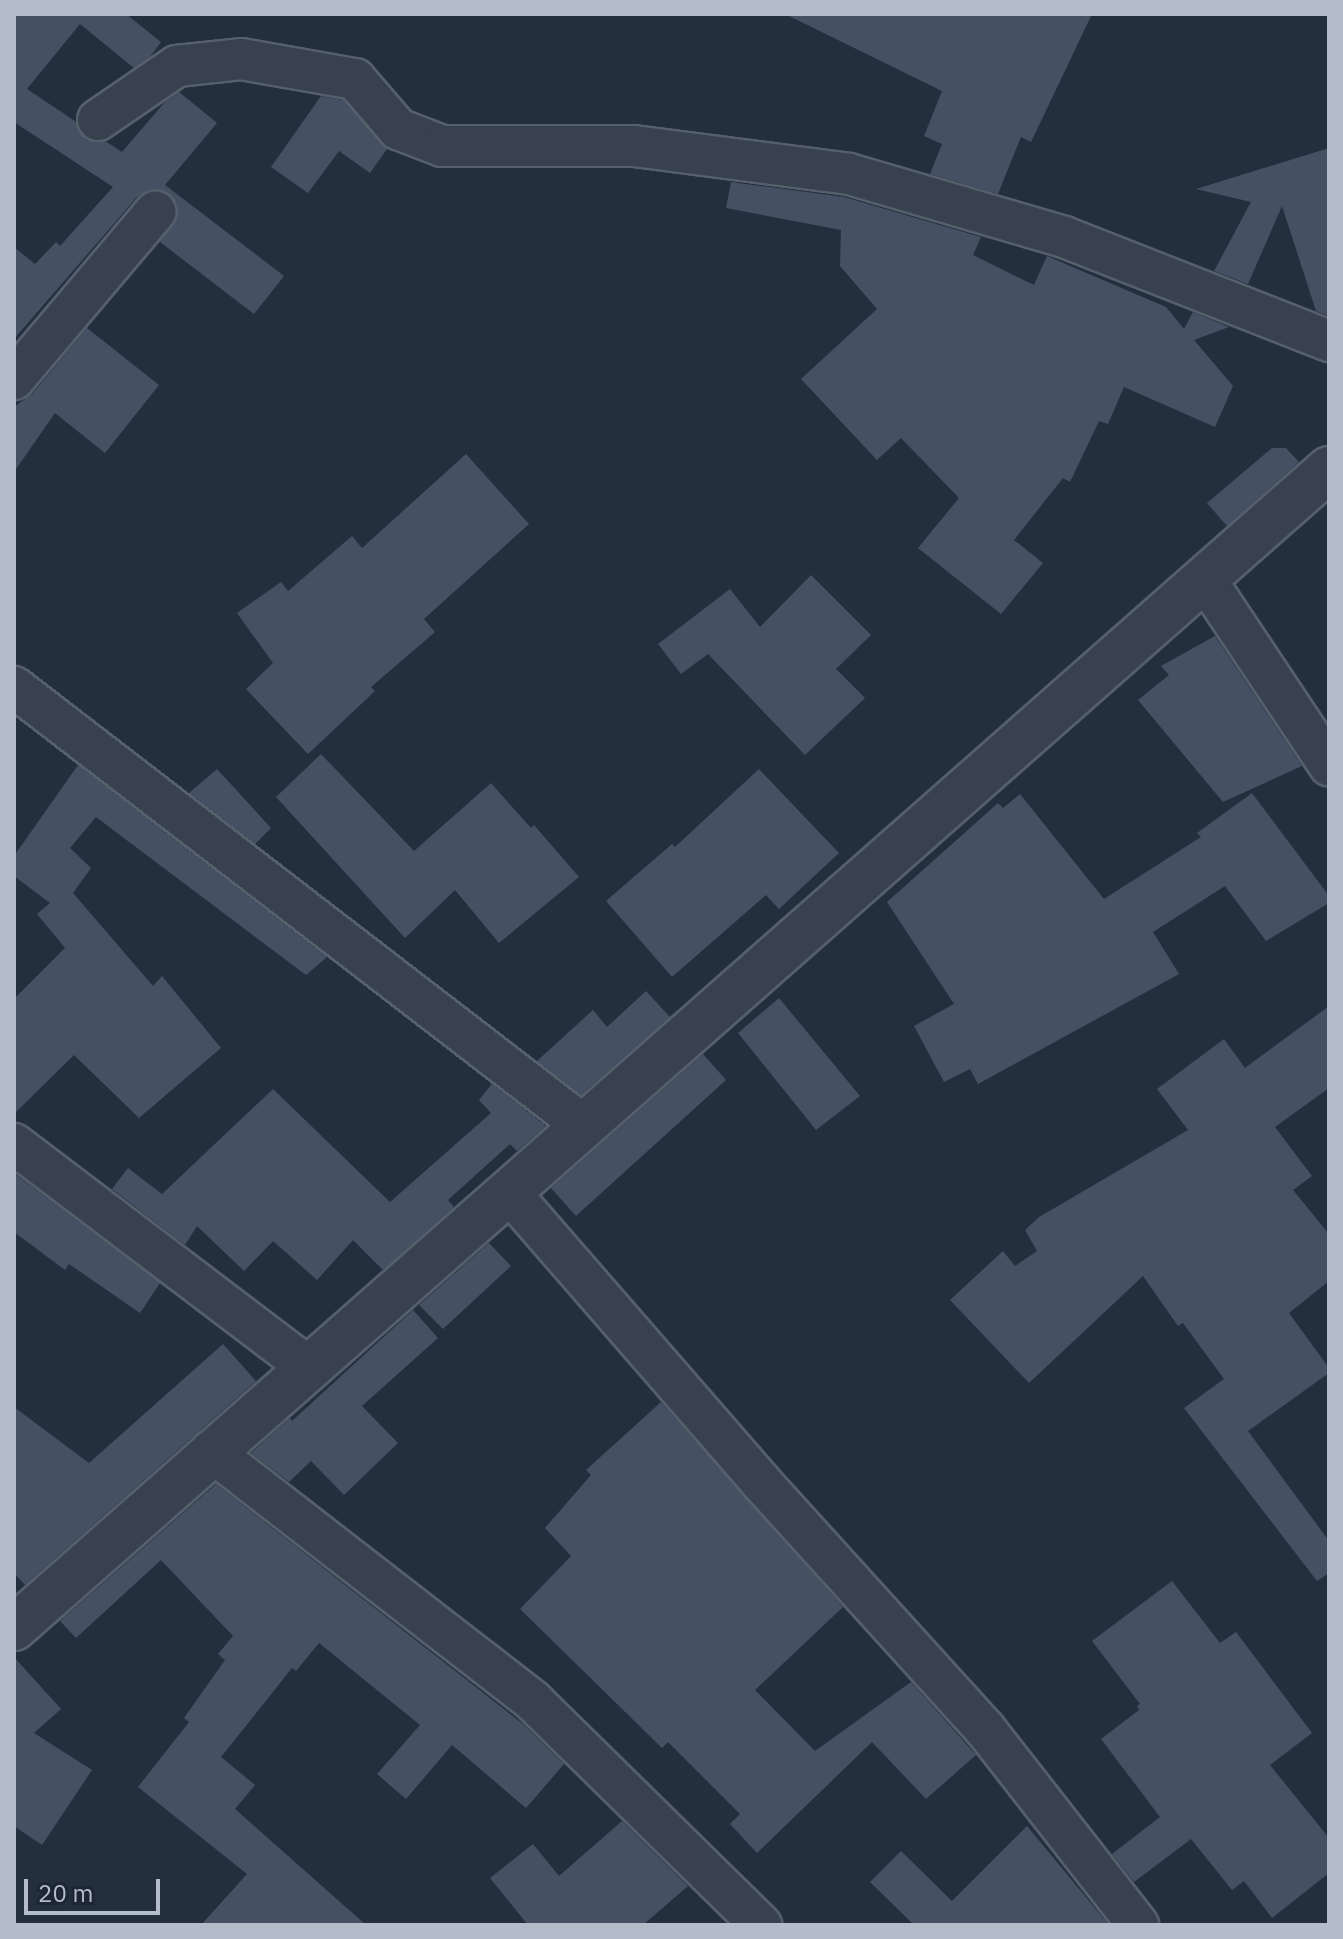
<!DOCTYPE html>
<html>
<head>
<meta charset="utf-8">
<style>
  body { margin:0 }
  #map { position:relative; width:1343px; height:1939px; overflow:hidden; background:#242f3e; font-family:"IBM Plex Sans",sans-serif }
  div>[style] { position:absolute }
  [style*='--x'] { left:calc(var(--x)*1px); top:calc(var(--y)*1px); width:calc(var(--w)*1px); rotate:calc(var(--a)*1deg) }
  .building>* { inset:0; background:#455162 }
  .roads { filter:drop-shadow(2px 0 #565f6c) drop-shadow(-2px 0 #565f6c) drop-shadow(0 2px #565f6c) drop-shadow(0 -2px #565f6c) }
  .minor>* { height:40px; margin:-20px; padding:0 20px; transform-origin:20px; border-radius:20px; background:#38414e }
  .tertiary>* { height:44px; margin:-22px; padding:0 22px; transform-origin:22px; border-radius:22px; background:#38414e }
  span { translate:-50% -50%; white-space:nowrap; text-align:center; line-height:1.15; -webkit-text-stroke:7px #1d2633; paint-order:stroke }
  .frame { position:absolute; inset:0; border:16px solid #b4bcc9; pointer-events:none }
  .scale { position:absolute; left:24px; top:1879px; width:136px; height:36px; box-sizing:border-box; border:4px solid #b4bcc9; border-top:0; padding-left:10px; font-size:24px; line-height:28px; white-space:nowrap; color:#b4bcc9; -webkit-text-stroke:6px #1d2633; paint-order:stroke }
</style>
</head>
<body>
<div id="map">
  <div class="building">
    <div style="clip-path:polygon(14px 14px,126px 14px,161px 42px,150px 57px,134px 68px,80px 24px,27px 89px,75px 121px,79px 132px,87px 140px,105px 141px,122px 152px,164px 103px,179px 92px,217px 123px,165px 185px,284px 276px,254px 314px,160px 242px,177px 217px,177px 205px,169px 194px,148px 190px,137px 197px,14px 339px,14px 247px,35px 264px,56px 242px,60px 246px,113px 187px,14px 122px)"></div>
    <div style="clip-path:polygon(785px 14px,1092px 14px,1031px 142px,1021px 137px,998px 194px,930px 174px,942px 144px,924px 136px,942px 91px)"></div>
    <div style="clip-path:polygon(321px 96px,343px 100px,387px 149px,370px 173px,339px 151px,308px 193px,271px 167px)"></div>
    <div style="clip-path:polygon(1329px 148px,1329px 316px,1316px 311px,1282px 206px,1248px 284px,1214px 271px,1251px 202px,1196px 189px)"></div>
    <div style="clip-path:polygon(731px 182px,844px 197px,981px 237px,973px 255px,1034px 285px,1047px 256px,1166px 307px,1184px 329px,1193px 312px,1229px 327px,1194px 340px,1233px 386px,1215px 427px,1124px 387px,1108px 424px,1099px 421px,1070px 482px,1063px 478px,1014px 540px,1043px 563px,1001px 614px,918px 548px,959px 498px,901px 438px,877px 460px,801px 379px,877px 309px,840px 266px,841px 230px,726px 208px)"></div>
    <div style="clip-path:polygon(87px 328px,159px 385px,105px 453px,55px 413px,14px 472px,14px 407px,32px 394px)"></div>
    <div style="clip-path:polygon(1272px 448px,1286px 448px,1299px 462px,1227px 526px,1207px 503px)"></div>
    <div style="clip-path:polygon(466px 454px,529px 524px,424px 619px,435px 632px,371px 687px,375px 691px,308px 754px,246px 689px,273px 663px,237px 613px,281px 582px,288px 591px,352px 536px,362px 548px)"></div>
    <div style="clip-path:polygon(811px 575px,871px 635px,836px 669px,865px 698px,805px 755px,708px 654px,681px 674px,658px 644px,730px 589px,760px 627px)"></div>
    <div style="clip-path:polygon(1215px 636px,1302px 766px,1223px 802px,1138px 700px,1169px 675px,1161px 666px)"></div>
    <div style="clip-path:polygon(321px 754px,414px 851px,491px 783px,531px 828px,534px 825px,579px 877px,499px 943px,455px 890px,405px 938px,276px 797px)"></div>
    <div style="clip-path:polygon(78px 765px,327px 957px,306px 975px,96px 817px,70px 848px,91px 868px,73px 893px,153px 986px,162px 976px,221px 1048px,139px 1118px,74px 1055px,14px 1114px,14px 999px,65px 948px,37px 914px,50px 903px,14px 876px,14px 856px)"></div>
    <div style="clip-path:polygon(217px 769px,271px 828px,255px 844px,189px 793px)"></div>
    <div style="clip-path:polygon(759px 769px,839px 853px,779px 909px,766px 895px,672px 977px,606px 901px,672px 844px,675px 847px)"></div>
    <div style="clip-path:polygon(1252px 793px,1329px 896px,1329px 903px,1266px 941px,1225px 886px,1153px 932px,1179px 974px,978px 1084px,970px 1069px,944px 1082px,914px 1026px,954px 1004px,887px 902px,998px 803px,1003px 808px,1020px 794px,1104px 899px,1201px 837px,1197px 833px)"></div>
    <div style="clip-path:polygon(646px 991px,670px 1017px,581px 1095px,537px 1061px,593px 1010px,607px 1027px)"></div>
    <div style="clip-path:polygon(779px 998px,860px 1096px,816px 1130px,738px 1033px)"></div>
    <div style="clip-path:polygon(1329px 1006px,1329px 1088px,1275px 1127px,1312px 1176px,1293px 1190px,1329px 1234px,1329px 1281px,1289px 1313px,1329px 1368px,1329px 1373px,1248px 1431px,1329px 1541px,1329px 1573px,1317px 1581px,1184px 1408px,1224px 1379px,1183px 1323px,1178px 1326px,1143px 1276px,1029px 1383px,950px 1300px,1003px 1251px,1015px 1266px,1037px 1251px,1025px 1230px,1039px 1217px,1188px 1130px,1157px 1089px,1224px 1039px,1245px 1068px)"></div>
    <div style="clip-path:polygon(703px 1054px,726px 1080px,576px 1216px,551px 1188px)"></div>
    <div style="clip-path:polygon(492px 1084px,546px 1126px,517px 1151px,510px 1144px,448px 1200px,454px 1207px,383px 1270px,353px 1240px,317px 1280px,273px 1241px,244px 1271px,197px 1226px,185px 1245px,112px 1189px,128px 1168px,162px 1194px,273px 1089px,390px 1202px,491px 1113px,479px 1100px)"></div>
    <div style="clip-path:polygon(14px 1173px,160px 1283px,140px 1313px,69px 1264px,65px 1270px,14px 1232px)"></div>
    <div style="clip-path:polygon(489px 1243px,511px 1266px,443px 1329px,419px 1305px)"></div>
    <div style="clip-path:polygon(413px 1310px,438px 1338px,362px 1406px,398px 1443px,344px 1495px,311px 1461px,289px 1482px,251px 1453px,290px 1418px,292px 1421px)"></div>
    <div style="clip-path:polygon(223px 1344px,256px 1381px,25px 1585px,14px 1573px,14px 1407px,89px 1463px)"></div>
    <div style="clip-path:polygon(661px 1402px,843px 1607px,755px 1690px,815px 1751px,911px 1682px,976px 1755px,926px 1799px,872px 1742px,757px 1853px,730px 1824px,740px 1814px,668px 1742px,662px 1748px,520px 1609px,571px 1556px,545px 1528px,591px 1475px,586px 1470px)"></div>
    <div style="clip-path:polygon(216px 1484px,523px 1724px,564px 1764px,526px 1808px,452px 1745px,406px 1799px,377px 1774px,420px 1725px,319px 1643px,296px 1671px,292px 1668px,221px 1757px,255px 1785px,235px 1809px,366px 1925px,201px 1925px,247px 1874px,138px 1787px,189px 1722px,184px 1718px,225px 1660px,218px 1654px,233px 1636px,161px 1560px,76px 1638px,60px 1621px)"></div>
    <div style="clip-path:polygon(1172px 1581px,1220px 1643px,1236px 1632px,1312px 1733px,1270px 1765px,1329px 1838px,1329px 1873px,1272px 1918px,1244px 1881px,1232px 1890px,1191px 1839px,1134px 1882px,1112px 1854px,1160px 1817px,1101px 1739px,1139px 1710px,1137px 1706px,1140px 1704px,1092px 1641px)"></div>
    <div style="clip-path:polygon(14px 1657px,61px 1709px,34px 1733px,92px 1770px,42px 1845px,14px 1826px)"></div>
    <div style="clip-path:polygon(622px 1821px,688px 1886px,643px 1925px,528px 1925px,490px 1878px,533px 1844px,559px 1876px)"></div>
    <div style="clip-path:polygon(1027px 1826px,1109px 1925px,914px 1925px,870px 1882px,901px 1851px,952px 1901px)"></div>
  </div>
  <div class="roads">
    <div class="minor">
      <div style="--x:98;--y:120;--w:96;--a:-34.4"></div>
      <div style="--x:177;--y:66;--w:64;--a:-6.2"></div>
      <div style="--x:241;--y:59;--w:116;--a:10"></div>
      <div style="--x:355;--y:79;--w:66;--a:49.3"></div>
      <div style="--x:398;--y:129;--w:47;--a:21.1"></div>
      <div style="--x:442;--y:146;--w:192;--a:0"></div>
      <div style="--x:634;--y:146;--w:217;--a:7.4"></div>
      <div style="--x:849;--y:174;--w:224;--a:16.3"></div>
      <div style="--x:1064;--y:237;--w:285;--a:21.4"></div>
      <div style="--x:14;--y:379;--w:219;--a:-49.8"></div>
      <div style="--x:1205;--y:579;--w:224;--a:56.3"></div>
      <div style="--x:14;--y:687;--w:719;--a:37.6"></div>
      <div style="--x:14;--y:1144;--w:369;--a:37.2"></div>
      <div style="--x:509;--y:1192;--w:383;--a:49"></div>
      <div style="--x:760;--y:1481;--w:335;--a:47.8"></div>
      <div style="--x:985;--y:1729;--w:249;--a:52"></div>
      <div style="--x:211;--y:1451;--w:408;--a:37.8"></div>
      <div style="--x:533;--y:1701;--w:320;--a:44.5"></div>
    </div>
    <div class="tertiary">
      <div style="--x:14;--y:1628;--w:1753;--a:-41.39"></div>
    </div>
  </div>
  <div class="frame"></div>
  <div class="scale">20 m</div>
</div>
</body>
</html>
